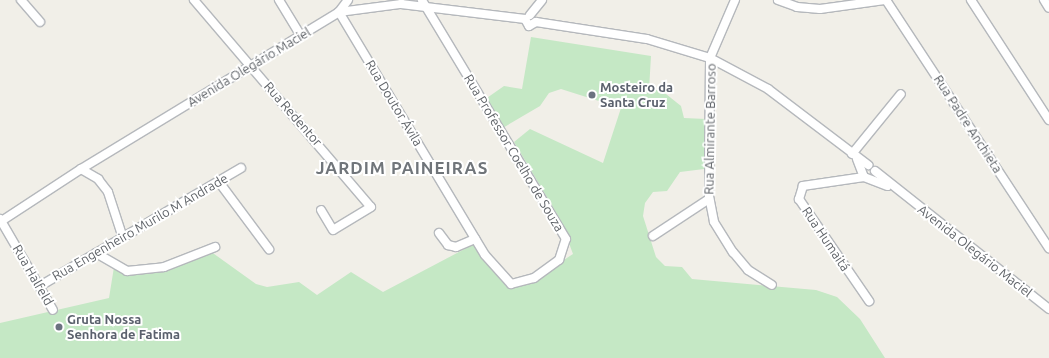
<!DOCTYPE html>
<html>
<head>
<meta charset="utf-8">
<style>
  body { margin:0 }
  #map { position:relative; width:1049px; height:358px; overflow:hidden; background:#f1efe8; font-family:Ubuntu,sans-serif }
  div>[style] { position:absolute }
  [style*='--x'] { left:calc(var(--x)*1px); top:calc(var(--y)*1px); width:calc(var(--w)*1px); rotate:calc(var(--a)*1deg) }
  .green>* { inset:0; background:#c5e8c5 }
  .roads { filter:drop-shadow(1px 0 #b5b8bc) drop-shadow(-1px 0 #b5b8bc) drop-shadow(0 1px #b5b8bc) drop-shadow(0 -1px #b5b8bc) }
  .minor>* { height:8px; margin:-4px; padding:0 4px; transform-origin:4px; border-radius:4px; background:#fff }
  .dots>* { width:11px; height:11px; translate:-50% -50%; box-sizing:border-box; border:2px solid #fff; border-radius:50% }
  span { translate:-50% -50%; white-space:nowrap; text-align:center; line-height:1.15; -webkit-text-stroke:4px #fff; paint-order:stroke }
  .street-label { font-size:13px; color:#5f6368 }
  .worship-label { font-size:13px; color:#5b616d; font-weight:700 }
  .left { translate:0 -50%; text-align:left }
  .district-label { font-size:17px; color:#70757a; font-weight:700; letter-spacing:1px }
</style>
</head>
<body>
<div id="map">
  <div class="green">
    <div style="clip-path:polygon(531px 37px,651px 56px,649px 90px,661px 90px,681px 106px,684px 118px,706px 119px,704px 169px,680px 172px,667px 191px,653px 192px,645px 203px,643px 216px,656px 257px,665px 266px,682px 267px,692px 279px,816px 290px,837px 297px,860px 319px,885px 358px,0 358px,0 323px,109px 298px,114px 267px,157px 272px,210px 251px,256px 284px,267px 287px,299px 282px,317px 295px,351px 272px,383px 292px,476px 243px,506px 286px,533px 280px,573px 254px,560px 219px,514px 142px,530px 129px,603px 163px,621px 108px,561px 89px,549px 93px,540px 106px,501px 129px,484px 100px,504px 86px,522px 89px)"></div>
  </div>
  <div class="roads">
    <div class="minor">
      <div style="--x:21;--y:0;--w:29;--a:49"></div>
      <div style="--x:194;--y:0;--w:272;--a:49.5"></div>
      <div style="--x:371;--y:207;--w:44;--a:148.8"></div>
      <div style="--x:333;--y:230;--w:23;--a:-121"></div>
      <div style="--x:279;--y:0;--w:42;--a:58.6"></div>
      <div style="--x:348;--y:0;--w:15;--a:127"></div>
      <div style="--x:339;--y:12;--w:283;--a:59"></div>
      <div style="--x:485;--y:255;--w:39;--a:48"></div>
      <div style="--x:511;--y:284;--w:24;--a:-15"></div>
      <div style="--x:534;--y:278;--w:31;--a:-36"></div>
      <div style="--x:559;--y:260;--w:22;--a:-72"></div>
      <div style="--x:566;--y:239;--w:279;--a:-121.1"></div>
      <div style="--x:735;--y:0;--w:63;--a:113.3"></div>
      <div style="--x:710;--y:58;--w:138;--a:90.4"></div>
      <div style="--x:709;--y:196;--w:26;--a:79"></div>
      <div style="--x:714;--y:222;--w:36;--a:58"></div>
      <div style="--x:733;--y:252;--w:23;--a:50"></div>
      <div style="--x:748;--y:270;--w:28;--a:32"></div>
      <div style="--x:778;--y:0;--w:20;--a:20"></div>
      <div style="--x:797;--y:7;--w:23;--a:5"></div>
      <div style="--x:820;--y:9;--w:67;--a:-7.8"></div>
      <div style="--x:886;--y:0;--w:297;--a:56.7"></div>
      <div style="--x:971;--y:0;--w:143;--a:57"></div>
      <div style="--x:1044;--y:0;--w:9;--a:58"></div>
      <div style="--x:530;--y:15;--w:19;--a:-51"></div>
      <div style="--x:525;--y:19;--w:8;--a:60"></div>
      <div style="--x:529;--y:26;--w:8;--a:-30"></div>
      <div style="--x:536;--y:22;--w:112;--a:8.7"></div>
      <div style="--x:647;--y:39;--w:66;--a:16.8"></div>
      <div style="--x:710;--y:58;--w:66;--a:28.1"></div>
      <div style="--x:768;--y:89;--w:126;--a:37.2"></div>
      <div style="--x:852;--y:154;--w:77;--a:-50.8"></div>
      <div style="--x:857;--y:159;--w:19;--a:69"></div>
      <div style="--x:864;--y:177;--w:25;--a:21"></div>
      <div style="--x:81;--y:169;--w:20;--a:30"></div>
      <div style="--x:98;--y:179;--w:16;--a:52"></div>
      <div style="--x:108;--y:192;--w:45;--a:72"></div>
      <div style="--x:875;--y:171;--w:222;--a:38.4"></div>
      <div style="--x:864;--y:177;--w:62;--a:171.6"></div>
      <div style="--x:803;--y:186;--w:14;--a:107"></div>
      <div style="--x:799;--y:199;--w:124;--a:55.5"></div>
      <div style="--x:219;--y:182;--w:84;--a:53.3"></div>
      <div style="--x:0;--y:219;--w:105;--a:59.8"></div>
      <div style="--x:0;--y:222;--w:97;--a:-33.2"></div>
      <div style="--x:81;--y:169;--w:302;--a:-31.3"></div>
      <div style="--x:339;--y:12;--w:63;--a:-7.4"></div>
      <div style="--x:401;--y:4;--w:125;--a:6.9"></div>
      <div style="--x:439;--y:233;--w:15;--a:53"></div>
      <div style="--x:448;--y:245;--w:8;--a:14"></div>
      <div style="--x:456;--y:247;--w:21;--a:-23"></div>
      <div style="--x:653;--y:236;--w:67;--a:-33.5"></div>
      <div style="--x:96;--y:253;--w:36;--a:30"></div>
      <div style="--x:127;--y:271;--w:37;--a:-6"></div>
      <div style="--x:164;--y:267;--w:55;--a:-21.4"></div>
      <div style="--x:40;--y:286;--w:233;--a:-30.4"></div>
    </div>
  </div>
  <div class="dots">
    <div style="left:592px;top:95px;background:#6b7280"></div>
    <div style="left:59px;top:327px;background:#6b7280"></div>
  </div>
  <div class="street-label">
    <span style="left:249px;top:67px;rotate:-31deg">Avenida Olegário Maciel</span>
    <span style="left:394px;top:103px;rotate:59deg">Rua Doutor Ávila</span>
    <span style="left:293px;top:114px;rotate:49deg">Rua Redentor</span>
    <span style="left:968px;top:124px;rotate:57deg">Rua Padre Anchieta</span>
    <span style="left:710px;top:129px;rotate:-89deg">Rua Almirante Barroso</span>
    <span style="left:514px;top:153px;rotate:59deg">Rua Professor Coelho de Souza</span>
    <span style="left:140px;top:227px;rotate:-30deg">Rua Engenheiro Murilo M Andrade</span>
    <span style="left:826px;top:239px;rotate:56deg">Rua Humaitá</span>
    <span style="left:975px;top:251px;rotate:38deg">Avenida Olegário Maciel</span>
    <span style="left:33px;top:275px;rotate:60deg">Rua Halfeld</span>
  </div>
  <div class="worship-label">
    <span class="left" style="left:600px;top:95px">Mosteiro da<br>Santa Cruz</span>
    <span class="left" style="left:67px;top:327px">Gruta Nossa<br>Senhora de Fatima</span>
  </div>
  <div class="district-label">
    <span style="left:402px;top:168px">JARDIM PAINEIRAS</span>
  </div>
</div>
</body>
</html>
